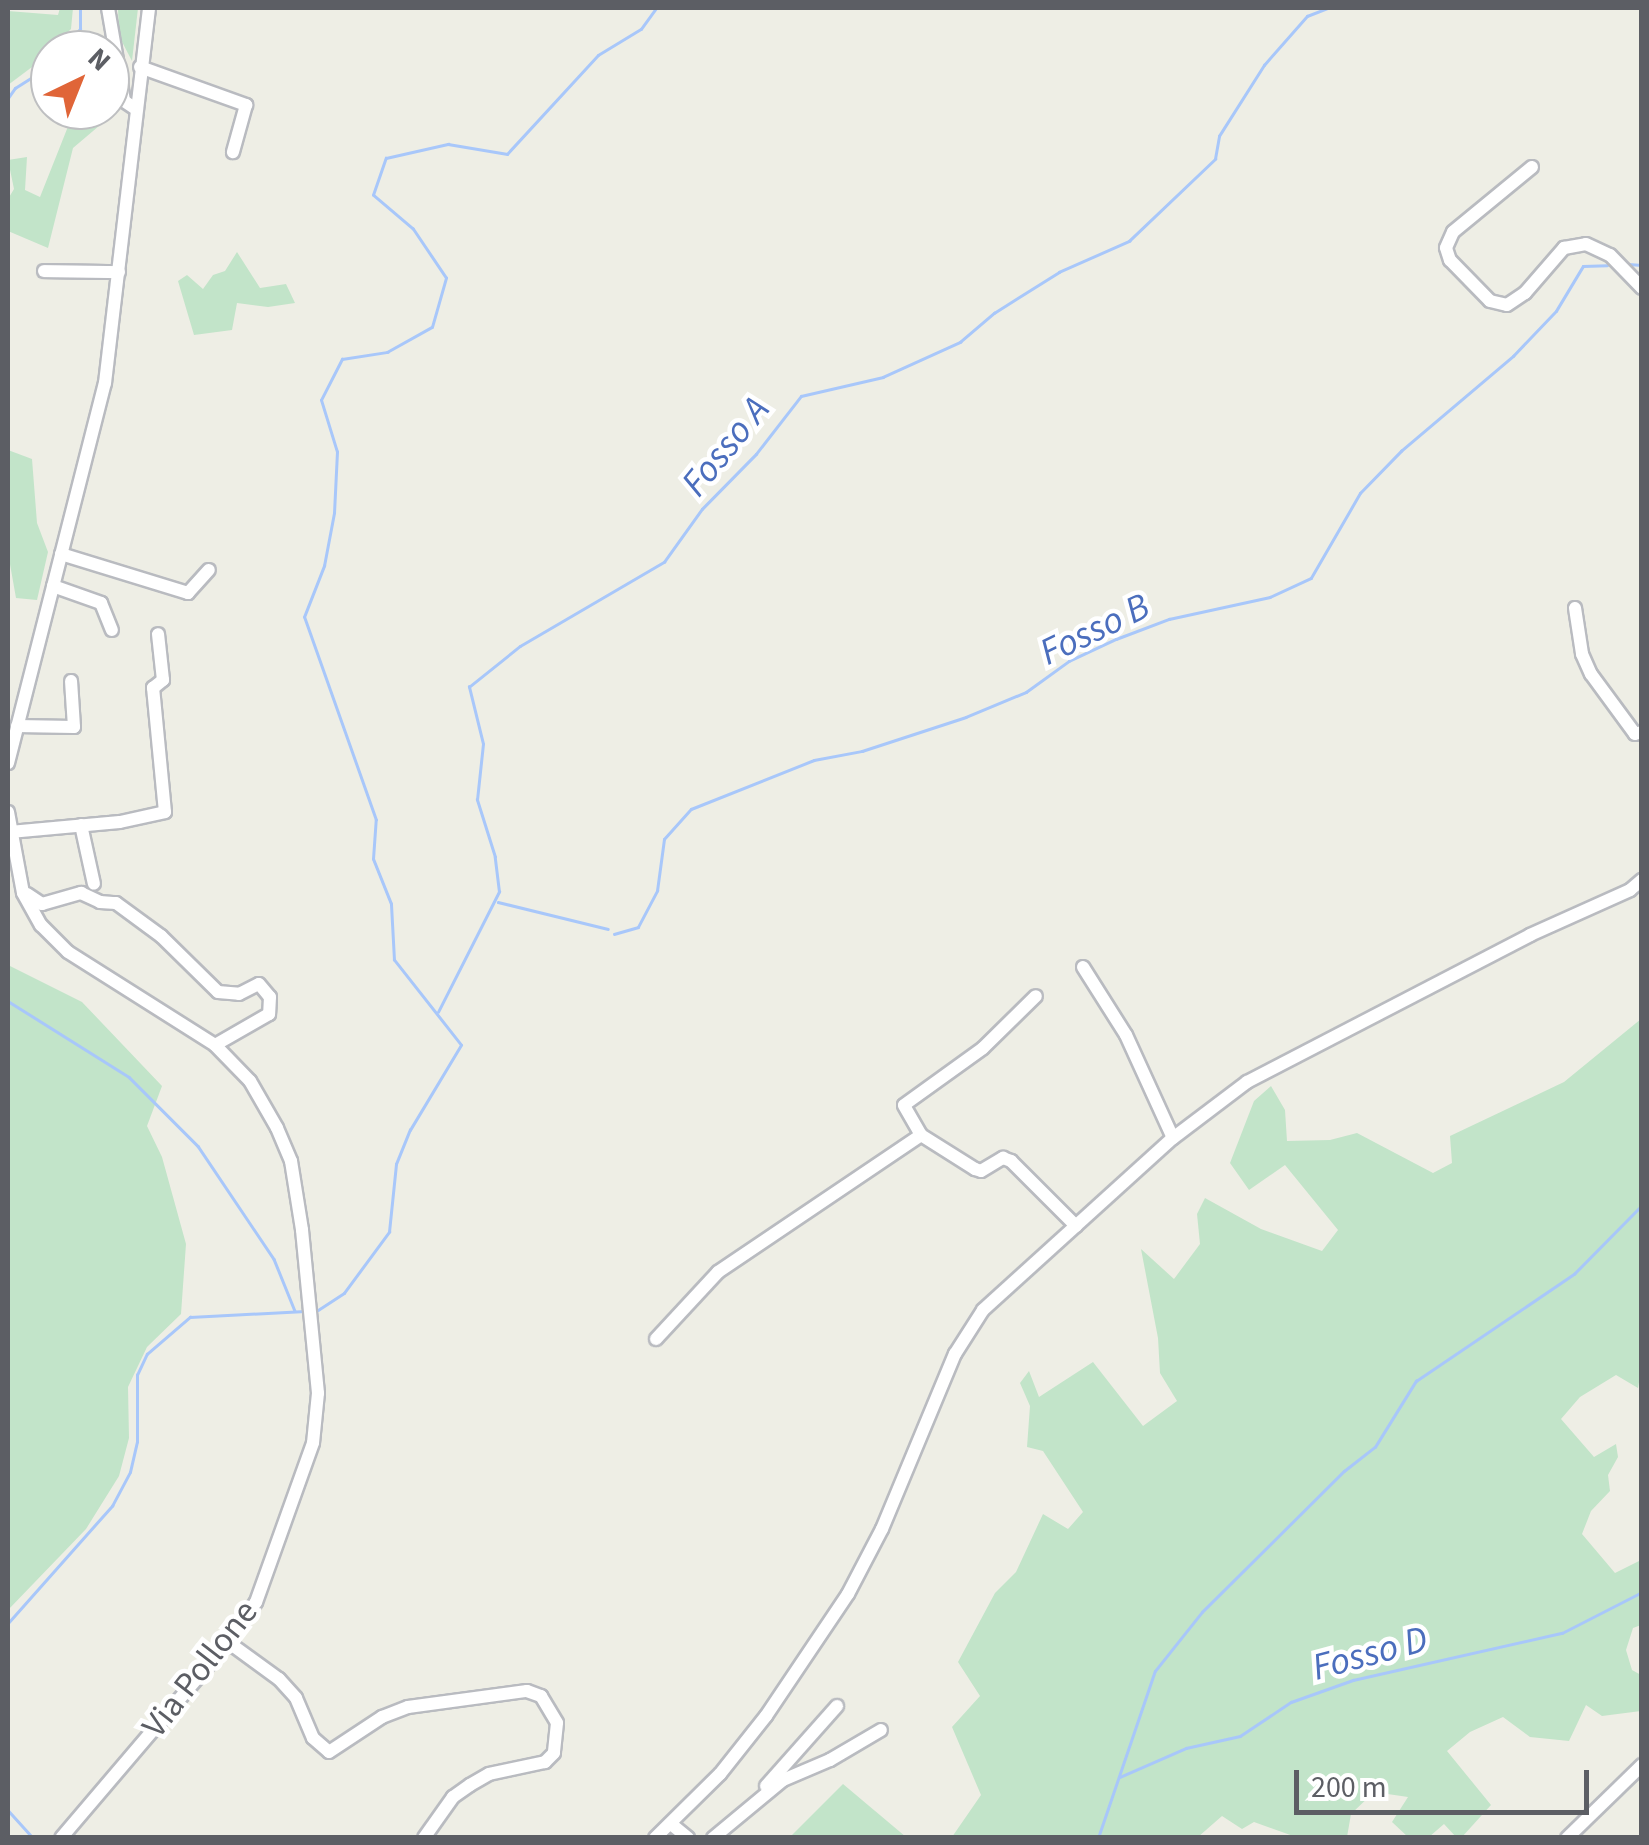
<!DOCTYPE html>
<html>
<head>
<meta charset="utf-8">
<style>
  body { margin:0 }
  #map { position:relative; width:1649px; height:1845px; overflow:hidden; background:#eeeee5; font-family:"Source Sans 3",sans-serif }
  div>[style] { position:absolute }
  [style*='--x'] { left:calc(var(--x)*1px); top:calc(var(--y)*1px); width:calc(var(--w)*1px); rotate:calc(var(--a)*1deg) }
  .green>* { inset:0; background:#c2e4c9 }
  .stream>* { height:2.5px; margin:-1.25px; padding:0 1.25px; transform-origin:1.25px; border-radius:1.25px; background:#a8c7fa }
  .roads { filter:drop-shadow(2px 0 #b9bbc0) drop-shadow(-2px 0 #b9bbc0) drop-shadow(0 2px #b9bbc0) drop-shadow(0 -2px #b9bbc0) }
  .minor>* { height:12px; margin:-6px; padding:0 6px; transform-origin:6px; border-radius:6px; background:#fff }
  span { translate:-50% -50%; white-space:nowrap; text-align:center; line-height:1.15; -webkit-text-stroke:9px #fff; paint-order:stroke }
  .street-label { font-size:35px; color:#5c5e64 }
  .water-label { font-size:38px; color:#4b6ebd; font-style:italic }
  .frame { position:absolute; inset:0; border:10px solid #5c5e64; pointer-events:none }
  .north { position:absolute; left:30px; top:30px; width:100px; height:100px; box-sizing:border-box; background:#fff; border:2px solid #bebfc1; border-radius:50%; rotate:43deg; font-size:28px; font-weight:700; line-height:40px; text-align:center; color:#5c5e64 }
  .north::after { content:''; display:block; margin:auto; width:35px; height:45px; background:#e06538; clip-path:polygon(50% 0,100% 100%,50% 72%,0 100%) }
  .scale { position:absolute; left:1294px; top:1770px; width:295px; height:45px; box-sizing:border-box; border:5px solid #5c5e64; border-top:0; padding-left:12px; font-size:30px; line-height:35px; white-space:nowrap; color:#5c5e64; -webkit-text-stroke:8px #fff; paint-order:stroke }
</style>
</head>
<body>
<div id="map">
  <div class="green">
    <div style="clip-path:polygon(60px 8px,73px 8px,71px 29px,36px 64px,8px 85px,8px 11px,58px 15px)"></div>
    <div style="clip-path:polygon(118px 8px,138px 8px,132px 61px,119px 36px)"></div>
    <div style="clip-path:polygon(110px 79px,119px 109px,73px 148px,48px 248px,8px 231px,8px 199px,14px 189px,8px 160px,27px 157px,25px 190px,40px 197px,69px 124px,82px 110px,110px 110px)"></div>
    <div style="clip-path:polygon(237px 252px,260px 288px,286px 284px,295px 303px,268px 307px,237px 303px,232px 330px,194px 335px,178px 281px,187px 275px,203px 289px,213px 275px,225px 271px)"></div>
    <div style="clip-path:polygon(8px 450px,32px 459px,37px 523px,48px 552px,37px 600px,16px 598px,8px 553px)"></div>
    <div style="clip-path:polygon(8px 965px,82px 1002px,162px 1086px,147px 1126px,162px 1157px,186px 1244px,181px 1314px,147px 1347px,128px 1387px,129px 1438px,119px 1476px,86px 1529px,8px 1610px)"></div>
    <div style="clip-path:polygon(1641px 1019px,1641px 1370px,1638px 1388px,1616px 1375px,1580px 1397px,1561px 1419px,1594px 1457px,1616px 1444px,1618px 1457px,1608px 1475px,1610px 1491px,1591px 1511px,1582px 1534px,1615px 1573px,1641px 1560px,1641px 1625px,1633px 1628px,1626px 1650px,1632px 1670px,1641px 1675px,1641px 1711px,1602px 1716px,1586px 1705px,1569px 1741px,1530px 1737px,1503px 1717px,1470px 1732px,1447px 1751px,1491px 1805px,1462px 1837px,1456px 1837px,1444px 1824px,1429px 1837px,1408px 1837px,1392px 1822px,1408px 1797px,1374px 1792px,1351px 1814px,1347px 1837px,1296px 1837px,1254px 1822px,1242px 1829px,1222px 1816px,1198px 1837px,952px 1837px,981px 1795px,952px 1727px,980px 1696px,958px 1662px,995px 1593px,1016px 1572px,1043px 1514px,1068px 1529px,1083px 1512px,1043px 1451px,1027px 1447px,1030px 1406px,1020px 1383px,1029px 1371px,1039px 1397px,1093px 1362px,1143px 1426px,1177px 1401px,1160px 1373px,1158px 1338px,1141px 1249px,1174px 1279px,1200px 1244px,1197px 1214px,1205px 1198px,1261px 1229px,1322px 1251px,1338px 1230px,1285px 1165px,1249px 1190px,1230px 1163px,1254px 1101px,1271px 1086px,1285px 1110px,1287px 1141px,1330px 1140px,1357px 1133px,1433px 1173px,1452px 1163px,1450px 1136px,1564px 1082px)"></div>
    <div style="clip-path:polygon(843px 1784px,906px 1837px,790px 1837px)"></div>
  </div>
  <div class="stream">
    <div style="--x:63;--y:50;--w:27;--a:-51"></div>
    <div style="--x:80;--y:29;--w:21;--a:-90"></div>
    <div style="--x:8;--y:98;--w:12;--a:-55"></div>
    <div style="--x:15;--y:88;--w:41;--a:-32.2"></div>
    <div style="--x:1628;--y:264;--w:14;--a:4"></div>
    <div style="--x:498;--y:902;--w:113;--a:13.8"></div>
    <div style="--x:614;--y:934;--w:25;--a:-16"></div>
    <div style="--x:638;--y:927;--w:41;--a:-62.2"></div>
    <div style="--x:657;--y:891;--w:52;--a:-82.3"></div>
    <div style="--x:664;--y:839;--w:40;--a:-48"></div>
    <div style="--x:691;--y:809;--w:132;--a:-21.7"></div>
    <div style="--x:814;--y:760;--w:49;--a:-10.6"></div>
    <div style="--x:862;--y:751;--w:109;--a:-18.1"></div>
    <div style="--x:966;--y:717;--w:65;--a:-22.6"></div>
    <div style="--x:1026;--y:692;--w:53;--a:-35.8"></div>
    <div style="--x:1069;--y:661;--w:52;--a:-25.1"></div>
    <div style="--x:1116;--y:639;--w:57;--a:-20.7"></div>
    <div style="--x:1169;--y:619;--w:103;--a:-12.3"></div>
    <div style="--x:1270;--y:597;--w:45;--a:-24.9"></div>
    <div style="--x:1311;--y:578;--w:98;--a:-60"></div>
    <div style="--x:1360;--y:493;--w:59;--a:-45.7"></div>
    <div style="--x:1401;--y:451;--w:147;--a:-40.3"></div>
    <div style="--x:1513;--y:356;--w:62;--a:-46.3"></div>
    <div style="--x:1556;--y:311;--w:52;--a:-59"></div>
    <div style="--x:1583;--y:266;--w:24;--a:-2"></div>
    <div style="--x:8;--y:1001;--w:143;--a:32.1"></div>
    <div style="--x:129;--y:1077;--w:98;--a:45"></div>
    <div style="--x:198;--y:1146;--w:136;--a:56.1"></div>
    <div style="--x:274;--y:1259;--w:56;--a:68"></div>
    <div style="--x:438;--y:1012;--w:135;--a:-63.1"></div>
    <div style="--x:499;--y:892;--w:35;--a:-97"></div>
    <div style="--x:495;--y:857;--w:60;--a:-107.5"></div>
    <div style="--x:477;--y:800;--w:56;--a:-83.9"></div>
    <div style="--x:483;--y:744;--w:59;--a:-103.8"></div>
    <div style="--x:469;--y:687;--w:65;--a:-38.8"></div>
    <div style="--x:520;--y:646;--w:167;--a:-30.3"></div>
    <div style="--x:664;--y:562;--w:65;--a:-54.4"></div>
    <div style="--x:702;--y:509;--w:77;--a:-45.5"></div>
    <div style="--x:756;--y:454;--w:73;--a:-52.2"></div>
    <div style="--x:801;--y:396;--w:84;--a:-13"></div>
    <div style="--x:883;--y:377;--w:85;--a:-24.4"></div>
    <div style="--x:960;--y:342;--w:45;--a:-40.5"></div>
    <div style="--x:994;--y:313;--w:77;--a:-32.2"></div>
    <div style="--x:1059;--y:272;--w:77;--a:-23.9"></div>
    <div style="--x:1129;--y:241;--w:119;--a:-43.6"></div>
    <div style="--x:1215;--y:159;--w:23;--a:-80"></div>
    <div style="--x:1219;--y:136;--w:84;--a:-57.6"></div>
    <div style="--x:1264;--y:65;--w:65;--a:-48.7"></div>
    <div style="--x:1307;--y:16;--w:22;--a:-21"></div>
    <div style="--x:318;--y:1310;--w:31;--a:-33"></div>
    <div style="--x:344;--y:1293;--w:76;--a:-53.6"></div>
    <div style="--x:389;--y:1232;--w:68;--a:-84.1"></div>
    <div style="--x:396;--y:1164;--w:37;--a:-68"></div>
    <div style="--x:410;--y:1130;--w:99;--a:-59"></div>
    <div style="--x:461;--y:1045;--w:108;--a:-128.2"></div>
    <div style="--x:394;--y:960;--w:56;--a:-93.1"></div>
    <div style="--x:391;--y:904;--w:48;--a:-111.8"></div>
    <div style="--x:373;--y:859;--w:39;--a:-86"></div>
    <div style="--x:376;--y:820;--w:215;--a:-109.5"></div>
    <div style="--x:304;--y:617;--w:55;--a:-68.6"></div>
    <div style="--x:324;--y:566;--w:54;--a:-79.3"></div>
    <div style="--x:334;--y:513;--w:61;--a:-87.2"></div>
    <div style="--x:337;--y:452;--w:54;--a:-107.1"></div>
    <div style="--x:321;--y:400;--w:46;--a:-62.9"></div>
    <div style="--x:342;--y:359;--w:46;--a:-8.8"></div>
    <div style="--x:387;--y:352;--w:51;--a:-29.1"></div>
    <div style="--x:432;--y:327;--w:51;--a:-74.1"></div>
    <div style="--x:446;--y:278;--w:59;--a:-124"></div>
    <div style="--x:413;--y:229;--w:52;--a:-139.6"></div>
    <div style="--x:373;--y:195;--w:39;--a:-71"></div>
    <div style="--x:386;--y:158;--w:64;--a:-12.7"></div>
    <div style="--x:448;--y:144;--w:60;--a:9.6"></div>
    <div style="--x:507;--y:154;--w:134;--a:-47.4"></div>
    <div style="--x:598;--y:55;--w:50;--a:-31.2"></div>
    <div style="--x:641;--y:29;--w:26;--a:-54"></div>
    <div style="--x:8;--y:1623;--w:157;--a:-48.4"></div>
    <div style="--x:112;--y:1506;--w:38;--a:-62"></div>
    <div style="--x:130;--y:1472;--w:31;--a:-77"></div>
    <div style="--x:137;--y:1442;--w:67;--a:-90"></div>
    <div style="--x:137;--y:1375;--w:23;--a:-65"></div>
    <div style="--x:147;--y:1354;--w:57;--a:-40.7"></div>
    <div style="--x:190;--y:1317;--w:115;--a:-3"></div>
    <div style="--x:1120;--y:1777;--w:72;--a:-23.7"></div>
    <div style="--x:1186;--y:1748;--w:55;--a:-12.5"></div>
    <div style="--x:1240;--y:1736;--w:61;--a:-33.7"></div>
    <div style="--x:1291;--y:1702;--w:66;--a:-19.5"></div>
    <div style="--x:1353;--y:1680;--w:214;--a:-12.7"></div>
    <div style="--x:1562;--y:1633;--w:90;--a:-27.1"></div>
    <div style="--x:8;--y:1810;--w:38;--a:48"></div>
    <div style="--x:1098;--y:1838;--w:176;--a:-71.2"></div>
    <div style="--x:1155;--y:1671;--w:75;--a:-51.5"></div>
    <div style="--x:1202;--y:1612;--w:200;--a:-44.8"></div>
    <div style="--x:1344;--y:1471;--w:39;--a:-38"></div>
    <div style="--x:1375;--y:1447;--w:78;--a:-58.2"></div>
    <div style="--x:1416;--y:1381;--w:191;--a:-34.1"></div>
    <div style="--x:1574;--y:1274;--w:97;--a:-45.4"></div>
  </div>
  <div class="roads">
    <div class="minor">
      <div style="--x:108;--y:8;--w:94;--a:80.2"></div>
      <div style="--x:124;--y:101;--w:14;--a:34"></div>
      <div style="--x:140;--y:67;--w:113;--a:19.7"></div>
      <div style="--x:246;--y:105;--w:49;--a:105.5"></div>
      <div style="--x:1532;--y:167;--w:102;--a:140.6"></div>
      <div style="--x:1453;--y:232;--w:17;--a:114"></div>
      <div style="--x:1446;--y:248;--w:13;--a:72"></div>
      <div style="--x:1450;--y:260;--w:57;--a:45.7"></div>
      <div style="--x:1490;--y:301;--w:17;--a:13"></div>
      <div style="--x:1507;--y:305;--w:22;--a:-34"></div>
      <div style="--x:1525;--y:293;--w:60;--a:-49.1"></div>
      <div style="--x:1564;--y:248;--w:22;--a:-10"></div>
      <div style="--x:1586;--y:244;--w:26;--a:25"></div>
      <div style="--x:1610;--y:255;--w:46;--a:45.9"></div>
      <div style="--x:44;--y:271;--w:75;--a:0.8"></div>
      <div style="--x:61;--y:554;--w:133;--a:17.1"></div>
      <div style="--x:188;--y:593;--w:31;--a:-48"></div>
      <div style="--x:53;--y:586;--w:51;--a:19.5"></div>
      <div style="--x:101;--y:603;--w:29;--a:68"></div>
      <div style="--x:1575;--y:608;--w:47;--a:81.3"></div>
      <div style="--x:1582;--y:654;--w:22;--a:66"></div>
      <div style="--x:1591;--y:674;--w:74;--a:53.7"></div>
      <div style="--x:1635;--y:734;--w:7;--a:-16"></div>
      <div style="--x:17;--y:726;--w:57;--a:1"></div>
      <div style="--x:74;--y:727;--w:46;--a:-93.7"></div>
      <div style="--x:8;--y:763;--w:392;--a:-75.7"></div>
      <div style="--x:105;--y:383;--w:378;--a:-83.3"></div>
      <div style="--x:8;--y:812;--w:82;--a:79.5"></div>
      <div style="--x:23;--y:893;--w:37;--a:61"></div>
      <div style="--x:41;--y:925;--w:38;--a:45"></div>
      <div style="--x:68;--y:952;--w:174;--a:32.3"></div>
      <div style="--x:215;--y:1045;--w:50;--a:45.8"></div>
      <div style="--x:250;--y:1081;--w:54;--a:60.1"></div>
      <div style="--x:277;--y:1128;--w:36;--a:67"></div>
      <div style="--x:291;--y:1161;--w:70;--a:80.9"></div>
      <div style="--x:302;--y:1230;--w:164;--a:84.4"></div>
      <div style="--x:318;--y:1393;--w:50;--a:95.7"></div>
      <div style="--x:313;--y:1443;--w:169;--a:109.7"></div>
      <div style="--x:256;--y:1602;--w:49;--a:125"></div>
      <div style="--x:228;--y:1642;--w:257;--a:130.4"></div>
      <div style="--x:81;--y:825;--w:60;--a:77.6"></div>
      <div style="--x:10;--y:832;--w:110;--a:-5.2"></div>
      <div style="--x:120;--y:822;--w:46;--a:-12.5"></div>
      <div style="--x:165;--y:812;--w:125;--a:-95.5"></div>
      <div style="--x:153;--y:688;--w:13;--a:-39"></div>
      <div style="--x:163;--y:680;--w:46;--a:-96.2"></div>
      <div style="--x:27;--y:894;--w:18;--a:34"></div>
      <div style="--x:42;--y:904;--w:41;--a:-15.8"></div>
      <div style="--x:81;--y:893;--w:21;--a:25"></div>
      <div style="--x:100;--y:902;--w:16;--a:4"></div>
      <div style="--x:116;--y:903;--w:56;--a:36.3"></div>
      <div style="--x:161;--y:936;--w:80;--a:44.5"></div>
      <div style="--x:218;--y:992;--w:21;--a:5"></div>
      <div style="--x:239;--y:994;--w:22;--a:-27"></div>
      <div style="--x:259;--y:984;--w:17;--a:50"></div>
      <div style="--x:270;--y:997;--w:17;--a:93"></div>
      <div style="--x:269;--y:1014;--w:62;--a:150.1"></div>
      <div style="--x:1083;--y:967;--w:80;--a:57.7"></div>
      <div style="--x:1126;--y:1035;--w:113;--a:65.5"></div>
      <div style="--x:921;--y:1135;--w:34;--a:-120"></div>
      <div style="--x:904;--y:1105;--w:97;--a:-35.8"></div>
      <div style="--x:983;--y:1048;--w:74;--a:-44.5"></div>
      <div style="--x:656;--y:1339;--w:91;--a:-47.2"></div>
      <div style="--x:718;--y:1272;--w:245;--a:-34"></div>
      <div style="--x:921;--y:1135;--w:64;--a:32.2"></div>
      <div style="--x:975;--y:1169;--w:6;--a:18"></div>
      <div style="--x:981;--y:1171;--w:26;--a:-31"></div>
      <div style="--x:1003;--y:1158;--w:9;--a:21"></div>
      <div style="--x:1011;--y:1161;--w:92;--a:45"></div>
      <div style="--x:228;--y:1642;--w:63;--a:36"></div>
      <div style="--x:279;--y:1679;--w:25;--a:48"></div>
      <div style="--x:296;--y:1698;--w:43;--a:67"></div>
      <div style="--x:313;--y:1738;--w:21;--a:41"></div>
      <div style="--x:329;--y:1752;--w:64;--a:-33.4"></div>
      <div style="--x:382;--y:1717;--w:28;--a:-21"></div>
      <div style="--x:408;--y:1707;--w:120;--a:-7.7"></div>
      <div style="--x:527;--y:1691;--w:15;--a:20"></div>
      <div style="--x:541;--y:1696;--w:31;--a:59"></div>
      <div style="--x:557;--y:1723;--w:30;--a:96"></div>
      <div style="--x:554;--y:1753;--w:13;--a:135"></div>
      <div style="--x:545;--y:1762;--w:57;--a:167.9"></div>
      <div style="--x:489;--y:1774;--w:22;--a:150"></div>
      <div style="--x:470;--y:1785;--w:21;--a:145"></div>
      <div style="--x:453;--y:1797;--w:50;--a:125.3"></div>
      <div style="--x:766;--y:1786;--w:107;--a:-48.4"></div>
      <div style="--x:671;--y:1824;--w:22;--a:39"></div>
      <div style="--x:655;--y:1838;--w:91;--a:-44.6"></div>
      <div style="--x:720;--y:1774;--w:74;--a:-51.6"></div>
      <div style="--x:766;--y:1716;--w:147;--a:-56.1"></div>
      <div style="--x:848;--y:1594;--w:73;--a:-62.4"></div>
      <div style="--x:882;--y:1529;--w:190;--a:-67.4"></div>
      <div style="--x:955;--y:1354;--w:52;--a:-57.5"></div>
      <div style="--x:983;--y:1310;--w:256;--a:-42.2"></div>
      <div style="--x:1173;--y:1138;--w:93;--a:-37.1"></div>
      <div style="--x:1247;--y:1082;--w:319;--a:-27.4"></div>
      <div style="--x:1530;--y:935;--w:110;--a:-24.2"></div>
      <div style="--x:1630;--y:890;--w:16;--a:-40"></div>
      <div style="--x:713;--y:1838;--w:91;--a:-39.6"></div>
      <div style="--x:783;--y:1780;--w:51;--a:-23.1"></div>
      <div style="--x:830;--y:1760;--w:59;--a:-30.5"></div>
      <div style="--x:1567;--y:1838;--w:105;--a:-44.2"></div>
    </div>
  </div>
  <div class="street-label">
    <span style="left:200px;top:1669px;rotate:-52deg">Via Pollone</span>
  </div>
  <div class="water-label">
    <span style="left:726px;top:447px;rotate:-51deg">Fosso A</span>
    <span style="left:1095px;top:630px;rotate:-26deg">Fosso B</span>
    <span style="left:1370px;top:1654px;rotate:-15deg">Fosso D</span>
  </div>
  <div class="frame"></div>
  <div class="north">N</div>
  <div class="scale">200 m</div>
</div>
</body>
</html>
